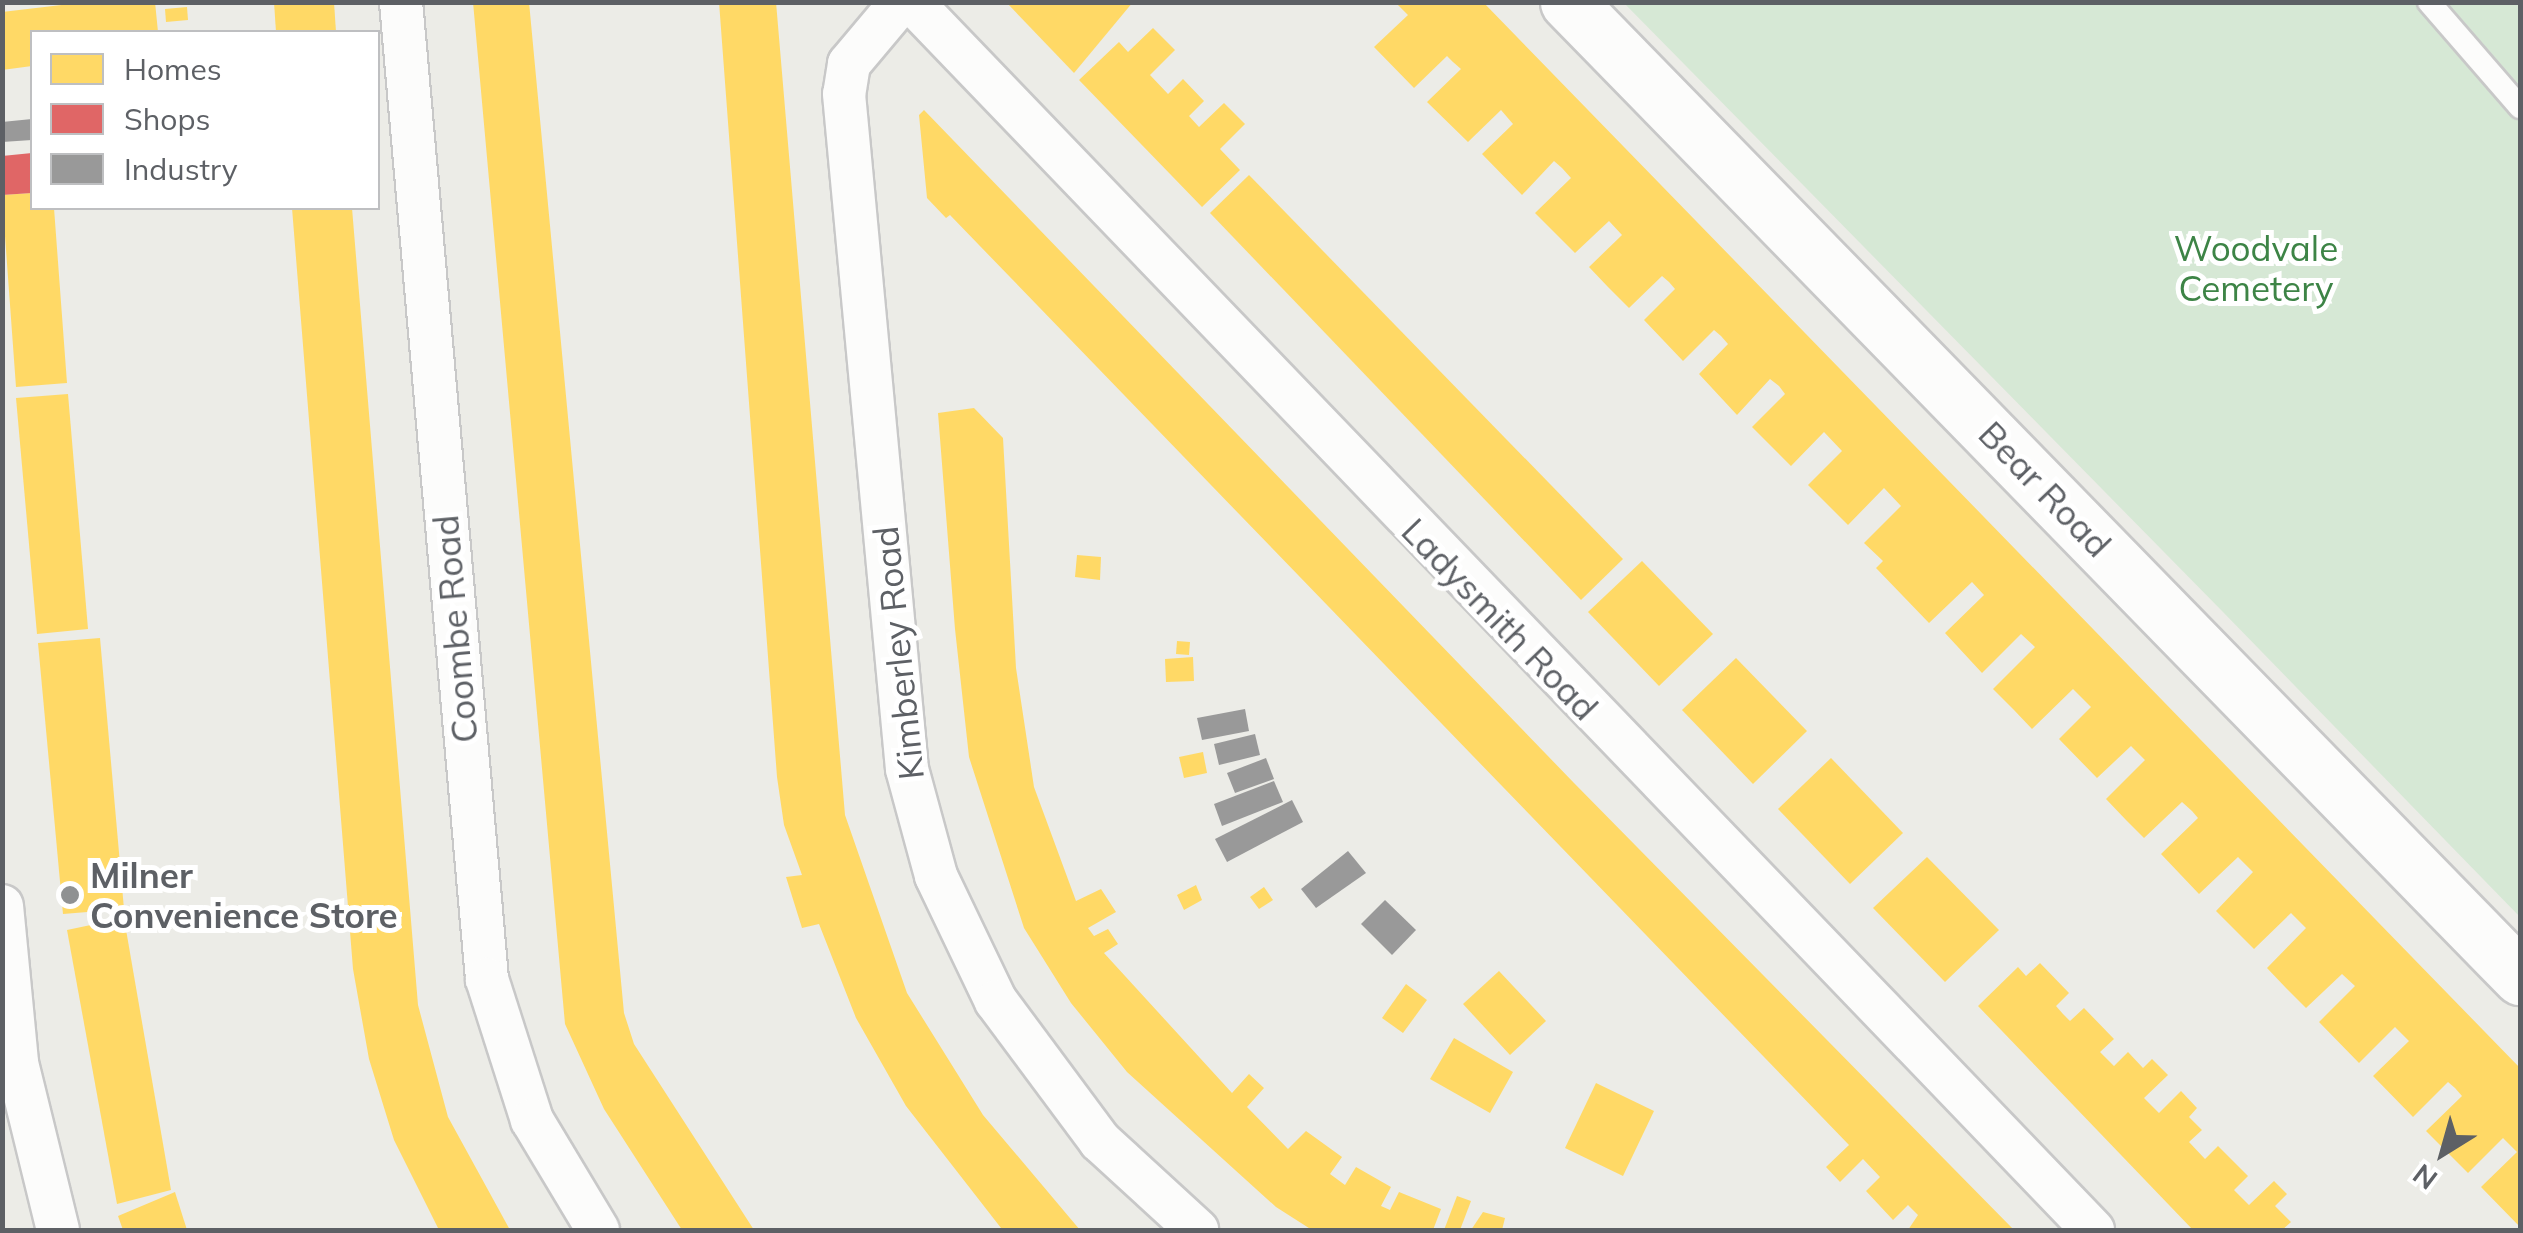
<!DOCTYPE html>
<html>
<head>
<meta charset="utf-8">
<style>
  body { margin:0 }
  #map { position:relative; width:2523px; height:1233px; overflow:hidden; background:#ecece7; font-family:Mulish,sans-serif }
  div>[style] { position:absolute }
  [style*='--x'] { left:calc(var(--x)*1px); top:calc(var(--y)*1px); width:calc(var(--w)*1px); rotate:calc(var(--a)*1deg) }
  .green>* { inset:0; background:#d6e8d5 }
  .homes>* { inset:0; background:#ffd966 }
  .shops>* { inset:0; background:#e06666 }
  .industry>* { inset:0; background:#999 }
  .roads { filter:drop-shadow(2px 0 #c8c8c8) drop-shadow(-2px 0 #c8c8c8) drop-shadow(0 2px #c8c8c8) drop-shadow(0 -2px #c8c8c8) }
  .lane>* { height:22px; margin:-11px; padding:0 11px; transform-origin:11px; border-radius:11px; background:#fcfcfb }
  .street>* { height:42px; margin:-21px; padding:0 21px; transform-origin:21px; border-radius:21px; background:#fcfcfb }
  .secondary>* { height:55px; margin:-27.5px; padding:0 27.5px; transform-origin:27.5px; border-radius:27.5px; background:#fcfcfb }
  .dots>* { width:28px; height:28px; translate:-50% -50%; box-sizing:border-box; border:5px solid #fff; border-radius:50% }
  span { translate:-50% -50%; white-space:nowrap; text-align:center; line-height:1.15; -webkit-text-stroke:10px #fff; paint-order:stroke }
  .park-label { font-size:35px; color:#3d8446 }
  .street-label { font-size:35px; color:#5d6065 }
  .poi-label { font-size:35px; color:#5d6065; font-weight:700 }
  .left { translate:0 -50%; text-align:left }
  .frame { position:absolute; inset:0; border:5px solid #5d6065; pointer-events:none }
  .legend { position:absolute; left:30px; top:30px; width:350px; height:180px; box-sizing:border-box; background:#fff; border:2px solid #bebfc1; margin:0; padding:12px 18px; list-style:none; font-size:30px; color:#5d6065 }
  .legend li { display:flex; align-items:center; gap:20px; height:50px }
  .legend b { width:50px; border:2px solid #bebfc1 }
  .north { position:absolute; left:2393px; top:1103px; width:100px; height:100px; -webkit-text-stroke:8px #fff; paint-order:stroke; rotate:217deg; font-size:28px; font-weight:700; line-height:40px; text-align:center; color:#5d6065 }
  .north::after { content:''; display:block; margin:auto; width:35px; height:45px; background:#5d6065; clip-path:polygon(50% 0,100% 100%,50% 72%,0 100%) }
</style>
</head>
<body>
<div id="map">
  <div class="green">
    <div style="clip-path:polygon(1624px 3px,2520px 3px,2520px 917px,2223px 612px)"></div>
  </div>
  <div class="homes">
    <div style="clip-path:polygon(87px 2px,155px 2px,158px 32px,32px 32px,32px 66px,2px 70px,2px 12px)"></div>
    <div style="clip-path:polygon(274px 2px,334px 2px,336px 32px,276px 32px)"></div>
    <div style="clip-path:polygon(473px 2px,529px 2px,624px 1013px,634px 1044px,754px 1230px,682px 1230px,604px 1109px,565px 1024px)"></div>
    <div style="clip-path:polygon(719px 2px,776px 2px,845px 815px,907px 993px,983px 1115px,1080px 1230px,1001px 1228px,906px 1106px,856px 1018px,819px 924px,802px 928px,786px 877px,802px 875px,784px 825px,777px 777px)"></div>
    <div style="clip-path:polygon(1006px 2px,1133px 2px,1074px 73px)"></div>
    <div style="clip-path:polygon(1395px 2px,1483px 2px,2520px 1068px,2520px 1227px,2481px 1187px,2517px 1152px,2503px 1138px,2468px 1173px,2426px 1131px,2462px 1096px,2455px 1088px,2448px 1082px,2413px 1117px,2373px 1076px,2409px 1041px,2395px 1027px,2359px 1063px,2319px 1022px,2355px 986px,2342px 974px,2306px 1008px,2286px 988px,2267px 968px,2306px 928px,2291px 913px,2254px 949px,2216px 911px,2253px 872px,2238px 857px,2199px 894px,2161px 854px,2198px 818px,2192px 811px,2182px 802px,2144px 838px,2126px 820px,2106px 799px,2145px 760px,2131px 746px,2097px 778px,2059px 739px,2091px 707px,2073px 689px,2032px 729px,2014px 710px,1993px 689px,2035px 647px,2021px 634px,1982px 673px,1945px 633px,1984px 595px,1972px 582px,1929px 623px,1876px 568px,1883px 561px,1864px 543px,1901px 506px,1884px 488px,1848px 525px,1808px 485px,1842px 451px,1824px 432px,1791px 466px,1752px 427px,1785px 394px,1779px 386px,1770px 379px,1737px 415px,1699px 374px,1728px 344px,1721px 336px,1714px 330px,1683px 361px,1644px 320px,1675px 289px,1669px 282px,1662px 276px,1629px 308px,1608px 287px,1589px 267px,1622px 235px,1609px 221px,1575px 253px,1535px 213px,1571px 178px,1562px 168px,1554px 161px,1522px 195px,1482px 154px,1513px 124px,1501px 110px,1468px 142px,1427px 102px,1461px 69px,1453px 62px,1447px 56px,1414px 88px,1374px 47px,1408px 15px)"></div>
    <div style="clip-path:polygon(187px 7px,188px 20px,166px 22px,165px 9px)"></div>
    <div style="clip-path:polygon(1153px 28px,1175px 50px,1150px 75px,1168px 94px,1183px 79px,1204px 101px,1189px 116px,1199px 127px,1224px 103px,1245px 124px,1220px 149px,1240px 170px,1202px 207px,1079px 80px,1119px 42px,1128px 52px)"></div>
    <div style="clip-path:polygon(924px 110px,1574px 783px,2014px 1230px,1908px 1230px,1918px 1215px,1908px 1205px,1893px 1220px,1866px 1191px,1880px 1177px,1863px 1159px,1840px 1182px,1826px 1167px,1849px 1145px,950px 215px,946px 218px,927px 198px,919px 115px)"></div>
    <div style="clip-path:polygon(1249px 175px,1623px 559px,1581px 600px,1210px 213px)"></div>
    <div style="clip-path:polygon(32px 193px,32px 208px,54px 208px,67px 383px,16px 387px,2px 195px)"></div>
    <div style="clip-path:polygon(292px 208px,352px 208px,418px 1005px,448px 1117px,510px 1230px,439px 1230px,394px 1140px,369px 1059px,353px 969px)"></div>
    <div style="clip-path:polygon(68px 394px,88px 629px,37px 634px,16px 398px)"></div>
    <div style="clip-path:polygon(974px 408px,1003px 438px,1016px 668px,1034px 787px,1076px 901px,1101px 889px,1116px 912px,1088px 928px,1094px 936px,1108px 929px,1118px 944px,1104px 953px,1232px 1093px,1249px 1074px,1264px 1088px,1247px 1107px,1288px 1149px,1306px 1131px,1342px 1157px,1330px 1174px,1345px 1185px,1356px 1167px,1391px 1187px,1381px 1206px,1390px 1210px,1399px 1192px,1441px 1209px,1433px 1230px,1312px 1230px,1276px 1207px,1127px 1072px,1071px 1003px,1024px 928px,969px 757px,955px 629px,938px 413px)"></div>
    <div style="clip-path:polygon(1077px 555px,1101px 557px,1100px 580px,1075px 577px)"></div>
    <div style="clip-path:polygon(1642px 561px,1713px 634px,1659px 686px,1588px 612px)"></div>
    <div style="clip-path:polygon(100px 638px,124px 909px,63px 914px,38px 643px)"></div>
    <div style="clip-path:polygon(1177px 641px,1190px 642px,1189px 655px,1176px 654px)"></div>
    <div style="clip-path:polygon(1193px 657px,1194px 681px,1166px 682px,1165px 659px)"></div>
    <div style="clip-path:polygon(1736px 658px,1807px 731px,1753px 784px,1682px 710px)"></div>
    <div style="clip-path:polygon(1203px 752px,1207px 773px,1184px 778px,1179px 757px)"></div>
    <div style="clip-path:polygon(1831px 758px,1903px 833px,1850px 884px,1778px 809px)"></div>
    <div style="clip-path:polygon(1927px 857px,1999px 930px,1945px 982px,1873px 908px)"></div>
    <div style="clip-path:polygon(1196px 885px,1202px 900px,1184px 910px,1177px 895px)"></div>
    <div style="clip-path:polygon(1264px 887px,1273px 900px,1259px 909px,1250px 897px)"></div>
    <div style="clip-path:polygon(124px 918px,171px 1190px,117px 1204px,67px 930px)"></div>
    <div style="clip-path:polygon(2040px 963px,2069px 993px,2056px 1006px,2063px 1014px,2070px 1021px,2084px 1008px,2114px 1039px,2100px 1052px,2114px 1066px,2128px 1052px,2143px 1068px,2152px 1059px,2168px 1075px,2144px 1098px,2159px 1113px,2181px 1091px,2197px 1108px,2189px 1117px,2202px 1130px,2189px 1142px,2205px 1159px,2218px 1146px,2248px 1176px,2234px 1190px,2249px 1205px,2274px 1181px,2287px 1194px,2275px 1206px,2291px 1222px,2282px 1230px,2193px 1230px,1978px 1006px,2018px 967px,2026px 976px)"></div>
    <div style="clip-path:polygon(1499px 971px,1546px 1021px,1510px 1055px,1463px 1004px)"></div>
    <div style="clip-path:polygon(1406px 984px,1427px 1000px,1403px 1033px,1382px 1018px)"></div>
    <div style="clip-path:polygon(1454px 1038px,1513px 1072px,1490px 1113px,1430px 1079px)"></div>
    <div style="clip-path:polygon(1596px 1083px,1654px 1111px,1623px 1176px,1565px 1148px)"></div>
    <div style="clip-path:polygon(175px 1192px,187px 1230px,123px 1230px,118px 1216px)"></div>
    <div style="clip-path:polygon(1457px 1196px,1471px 1201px,1460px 1230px,1444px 1230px)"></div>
    <div style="clip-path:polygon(1483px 1212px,1505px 1218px,1502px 1230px,1471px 1230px)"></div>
  </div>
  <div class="shops">
    <div style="clip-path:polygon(32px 153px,32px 193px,2px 195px,2px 156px)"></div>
  </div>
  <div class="industry">
    <div style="clip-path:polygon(32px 119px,32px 140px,2px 142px,2px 122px)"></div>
    <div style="clip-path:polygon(1245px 709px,1249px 731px,1202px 740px,1197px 718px)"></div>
    <div style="clip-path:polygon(1255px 734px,1260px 755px,1219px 765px,1214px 744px)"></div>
    <div style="clip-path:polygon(1266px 758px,1274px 779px,1235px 793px,1227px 773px)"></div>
    <div style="clip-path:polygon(1274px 781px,1283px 802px,1222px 826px,1214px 804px)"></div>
    <div style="clip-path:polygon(1292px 800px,1303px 822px,1227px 862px,1215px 839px)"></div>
    <div style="clip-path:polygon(1348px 851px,1366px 873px,1316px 908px,1301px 889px)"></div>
    <div style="clip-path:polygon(1385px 900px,1416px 930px,1392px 955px,1361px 924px)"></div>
  </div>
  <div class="roads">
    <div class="lane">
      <div style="--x:2429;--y:2;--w:139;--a:49.1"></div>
    </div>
    <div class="street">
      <div style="--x:401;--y:2;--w:981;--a:84.97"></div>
      <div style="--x:487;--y:979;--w:148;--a:72.3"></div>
      <div style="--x:532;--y:1120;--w:128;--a:59"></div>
      <div style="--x:901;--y:2;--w:81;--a:130"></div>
      <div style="--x:849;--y:64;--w:30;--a:99"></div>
      <div style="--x:844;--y:94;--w:678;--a:84.67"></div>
      <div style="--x:907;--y:769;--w:111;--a:74.8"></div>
      <div style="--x:936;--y:876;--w:139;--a:64.4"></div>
      <div style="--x:996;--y:1001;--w:174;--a:53.4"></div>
      <div style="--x:1100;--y:1141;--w:132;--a:42.5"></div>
      <div style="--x:912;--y:2;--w:1704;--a:46.12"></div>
      <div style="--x:2;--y:906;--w:158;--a:84.5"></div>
      <div style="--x:17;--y:1063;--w:172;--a:76.2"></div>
    </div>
    <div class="secondary">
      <div style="--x:1568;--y:2;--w:1363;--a:45.68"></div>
    </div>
  </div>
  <div class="dots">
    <div style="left:70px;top:895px;background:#8f9192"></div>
  </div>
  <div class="park-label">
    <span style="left:2256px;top:268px">Woodvale<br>Cemetery</span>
  </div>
  <div class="street-label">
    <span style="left:2045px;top:489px;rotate:46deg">Bear Road</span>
    <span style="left:1500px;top:619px;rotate:46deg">Ladysmith Road</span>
    <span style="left:455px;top:629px;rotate:-95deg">Coombe Road</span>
    <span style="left:898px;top:653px;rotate:-96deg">Kimberley Road</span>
  </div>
  <div class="poi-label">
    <span class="left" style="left:90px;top:895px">Milner<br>Convenience Store</span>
  </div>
  <div class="frame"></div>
  <ul class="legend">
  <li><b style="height:28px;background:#ffd966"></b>Homes</li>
  <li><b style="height:28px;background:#e06666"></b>Shops</li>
  <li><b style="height:28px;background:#999"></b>Industry</li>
  </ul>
  <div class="north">N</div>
</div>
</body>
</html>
